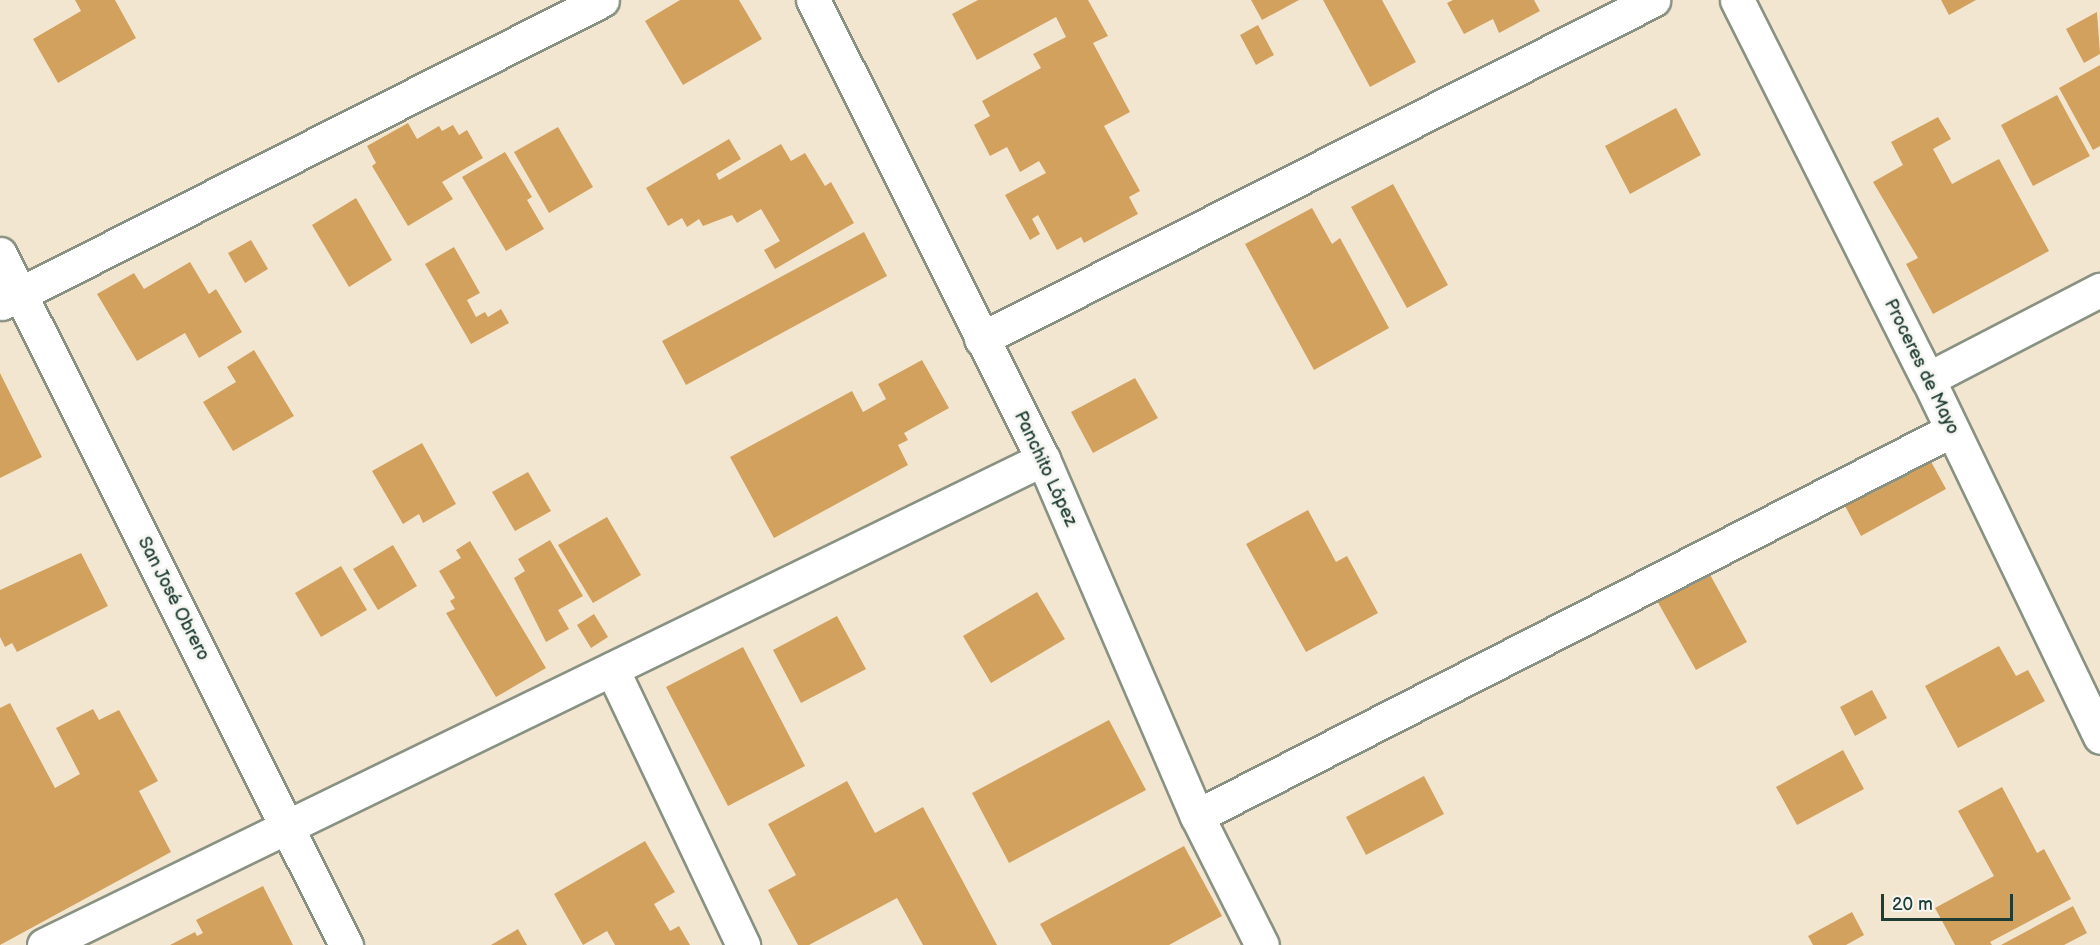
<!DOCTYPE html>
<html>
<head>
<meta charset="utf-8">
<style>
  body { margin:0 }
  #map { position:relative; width:2100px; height:945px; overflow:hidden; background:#f3e6d1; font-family:"Balsamiq Sans",sans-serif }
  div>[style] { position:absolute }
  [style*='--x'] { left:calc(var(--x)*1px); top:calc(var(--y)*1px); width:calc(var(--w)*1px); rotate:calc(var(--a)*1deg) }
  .building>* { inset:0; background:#d3a15e }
  .roads { filter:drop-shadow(2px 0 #899282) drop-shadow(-2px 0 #899282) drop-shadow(0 2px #899282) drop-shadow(0 -2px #899282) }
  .minor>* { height:33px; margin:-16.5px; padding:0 16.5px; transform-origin:16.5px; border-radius:16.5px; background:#fff }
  span { translate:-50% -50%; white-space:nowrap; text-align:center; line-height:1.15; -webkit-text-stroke:6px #f6f6f2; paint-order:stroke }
  .street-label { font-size:18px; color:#1f3d34 }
  .scale { position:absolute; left:1881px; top:894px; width:132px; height:27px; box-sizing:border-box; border:3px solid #1f3d34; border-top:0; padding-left:8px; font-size:18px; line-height:21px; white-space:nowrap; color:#1f3d34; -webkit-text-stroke:4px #f6f6f2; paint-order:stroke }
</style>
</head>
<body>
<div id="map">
  <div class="building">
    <div style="clip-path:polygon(75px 0,115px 0,136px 38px,58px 83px,33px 39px,81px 11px)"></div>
    <div style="clip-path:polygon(680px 0,739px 0,762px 39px,683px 85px,645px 21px)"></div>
    <div style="clip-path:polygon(978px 0,1088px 0,1108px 36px,1093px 43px,1130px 112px,1104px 126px,1140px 191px,1129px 197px,1138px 214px,1084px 243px,1081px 237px,1057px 250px,1038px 215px,1032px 219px,1040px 234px,1030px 240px,1005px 195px,1046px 173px,1039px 161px,1020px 172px,1007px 147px,990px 156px,974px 125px,990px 116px,982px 101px,1041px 68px,1033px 54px,1066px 37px,1056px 17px,977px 60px,952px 14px)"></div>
    <div style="clip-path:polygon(1251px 0,1299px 0,1262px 20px)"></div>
    <div style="clip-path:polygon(1323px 0,1382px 0,1416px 62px,1370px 87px)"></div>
    <div style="clip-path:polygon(1453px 0,1534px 0,1540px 11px,1499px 33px,1493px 19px,1464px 34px,1447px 3px)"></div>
    <div style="clip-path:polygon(1941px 0,1976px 0,1949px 15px)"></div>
    <div style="clip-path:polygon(2097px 12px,2100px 54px,2084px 63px,2066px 29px)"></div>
    <div style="clip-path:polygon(1258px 25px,1274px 55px,1256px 65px,1240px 35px)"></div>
    <div style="clip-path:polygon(2100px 65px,2100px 146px,2093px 150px,2059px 88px)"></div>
    <div style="clip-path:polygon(2057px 95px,2090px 156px,2033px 186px,2001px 125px)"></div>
    <div style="clip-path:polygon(1676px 108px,1701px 155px,1630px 194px,1605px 146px)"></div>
    <div style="clip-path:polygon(1938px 117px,1951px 139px,1933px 149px,1952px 184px,1999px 159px,2049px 251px,1933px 314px,1906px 264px,1918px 258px,1873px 182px,1903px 165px,1891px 142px)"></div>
    <div style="clip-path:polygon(408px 123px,417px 139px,439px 126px,442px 131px,453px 125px,459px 135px,467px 130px,483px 158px,442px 182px,453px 199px,408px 226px,372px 166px,376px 163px,367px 146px)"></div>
    <div style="clip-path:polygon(558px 127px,593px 187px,549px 213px,514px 152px)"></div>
    <div style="clip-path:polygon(729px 139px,741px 159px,716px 174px,719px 180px,781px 144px,791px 161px,805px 153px,825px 186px,831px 182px,854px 223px,775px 269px,764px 250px,780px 241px,761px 209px,737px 223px,732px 215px,703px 226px,699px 219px,687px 227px,682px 218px,668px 226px,646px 188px)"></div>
    <div style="clip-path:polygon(505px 152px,532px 197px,527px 200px,544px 229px,506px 251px,462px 177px)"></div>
    <div style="clip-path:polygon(1393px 184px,1448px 285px,1407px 308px,1351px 207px)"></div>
    <div style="clip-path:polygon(356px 198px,392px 260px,349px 287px,312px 225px)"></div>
    <div style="clip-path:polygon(1312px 208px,1332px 244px,1340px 238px,1389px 328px,1314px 370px,1245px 244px)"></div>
    <div style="clip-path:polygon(864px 232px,887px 276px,686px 385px,662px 341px)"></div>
    <div style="clip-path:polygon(251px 240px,268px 269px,245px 283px,228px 253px)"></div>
    <div style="clip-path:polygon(454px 247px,480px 293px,467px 300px,476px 317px,485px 312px,488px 317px,501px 309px,509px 323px,471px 344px,425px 264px)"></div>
    <div style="clip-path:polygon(190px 262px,209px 294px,216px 289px,242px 332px,199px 358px,185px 333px,137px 361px,97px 294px,134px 273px,144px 289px)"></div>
    <div style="clip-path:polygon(254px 350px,294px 416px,233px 451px,203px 402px,236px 382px,227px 367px)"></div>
    <div style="clip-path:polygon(922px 360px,949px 408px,904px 433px,908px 440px,898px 445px,908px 465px,774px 538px,730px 457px,852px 391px,863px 412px,886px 399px,878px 384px)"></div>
    <div style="clip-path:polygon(0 373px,42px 457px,0 478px)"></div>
    <div style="clip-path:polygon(1135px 378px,1158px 418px,1093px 453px,1071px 412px)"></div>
    <div style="clip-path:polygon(422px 443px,456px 504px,423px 523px,419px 514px,403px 524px,372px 471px)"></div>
    <div style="clip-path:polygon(1929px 458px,1946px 489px,1861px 536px,1844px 504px)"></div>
    <div style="clip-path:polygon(528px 472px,551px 511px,515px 531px,492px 492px)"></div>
    <div style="clip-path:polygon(1308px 510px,1336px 562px,1347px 556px,1378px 613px,1306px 652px,1246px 544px)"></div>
    <div style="clip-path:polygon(607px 517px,641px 575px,593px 603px,558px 545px)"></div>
    <div style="clip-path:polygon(550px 540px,583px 596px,558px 610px,569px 629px,546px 642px,514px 578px,525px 571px,518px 559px)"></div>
    <div style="clip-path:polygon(470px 541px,546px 668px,496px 697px,446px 613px,455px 609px,450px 601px,455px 598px,439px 571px,461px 558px,456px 550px)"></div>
    <div style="clip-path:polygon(393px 545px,417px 586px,378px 610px,353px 569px)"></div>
    <div style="clip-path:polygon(81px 553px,108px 606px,17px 652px,12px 643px,5px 647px,0 637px,0 590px)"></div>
    <div style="clip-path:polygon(341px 566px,367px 610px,321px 637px,295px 593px)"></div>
    <div style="clip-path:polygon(1708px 571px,1747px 642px,1696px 670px,1656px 599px)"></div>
    <div style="clip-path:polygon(1037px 592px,1065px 639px,991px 683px,963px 636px)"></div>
    <div style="clip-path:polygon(594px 614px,608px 637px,591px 648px,577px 625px)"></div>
    <div style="clip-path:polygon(837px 616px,866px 669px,801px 703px,773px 650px)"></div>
    <div style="clip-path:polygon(1999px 646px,2016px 676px,2028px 670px,2045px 701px,1958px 748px,1925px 686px)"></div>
    <div style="clip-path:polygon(743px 647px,805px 766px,728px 806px,666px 687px)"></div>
    <div style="clip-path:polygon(1872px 690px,1887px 718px,1855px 736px,1840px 707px)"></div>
    <div style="clip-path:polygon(10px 703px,55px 788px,80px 774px,56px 728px,93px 709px,99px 720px,119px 710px,158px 781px,139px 791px,171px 852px,0 945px,0 708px)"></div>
    <div style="clip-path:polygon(1109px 720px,1146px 790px,1009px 863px,972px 793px)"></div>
    <div style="clip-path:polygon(1843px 750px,1864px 789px,1797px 825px,1776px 787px)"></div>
    <div style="clip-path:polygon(1424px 776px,1444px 814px,1366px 855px,1346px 817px)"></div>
    <div style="clip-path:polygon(847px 781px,875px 833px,923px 807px,997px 945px,923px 945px,897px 898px,809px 945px,798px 945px,768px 890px,796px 875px,768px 824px)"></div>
    <div style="clip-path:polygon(2002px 787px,2037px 853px,2044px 849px,2071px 899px,1990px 942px,1992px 945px,1955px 945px,1935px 908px,1994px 876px,1958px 811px)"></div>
    <div style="clip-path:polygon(645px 841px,675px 892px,654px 904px,670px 931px,679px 926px,690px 945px,615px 945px,607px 931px,583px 945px,554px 894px)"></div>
    <div style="clip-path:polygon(1184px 846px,1222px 916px,1169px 945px,1052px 945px,1040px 924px)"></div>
    <div style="clip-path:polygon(263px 886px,293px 945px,170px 945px,195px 932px,197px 936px,203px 933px,196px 920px)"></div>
    <div style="clip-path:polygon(2073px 906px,2087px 933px,2064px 945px,2001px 945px)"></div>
    <div style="clip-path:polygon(1852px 912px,1864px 935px,1846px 945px,1813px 945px,1808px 936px)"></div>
    <div style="clip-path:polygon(518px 929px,527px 945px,491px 945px)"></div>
  </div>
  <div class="roads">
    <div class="minor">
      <div style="--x:813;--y:0;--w:513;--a:63.39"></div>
      <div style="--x:1043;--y:459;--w:389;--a:66.7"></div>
      <div style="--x:1197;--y:816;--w:144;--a:63.3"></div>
      <div style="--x:1737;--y:0;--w:424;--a:63.3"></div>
      <div style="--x:1928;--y:379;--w:397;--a:64.3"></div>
      <div style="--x:0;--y:254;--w:773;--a:63.4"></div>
      <div style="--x:2;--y:303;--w:672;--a:-26.79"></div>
      <div style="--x:981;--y:339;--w:753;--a:-26.77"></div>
      <div style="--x:1928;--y:379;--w:194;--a:-27.4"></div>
      <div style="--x:612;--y:669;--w:306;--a:64.6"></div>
      <div style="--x:1197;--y:816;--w:848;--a:-27.08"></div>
      <div style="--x:44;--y:945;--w:1111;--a:-25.94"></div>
    </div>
  </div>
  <div class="street-label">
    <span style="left:1921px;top:367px;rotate:64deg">Proceres de Mayo</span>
    <span style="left:1045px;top:469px;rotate:65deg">Panchito López</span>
    <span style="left:173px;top:599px;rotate:63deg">San José Obrero</span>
  </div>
  <div class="scale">20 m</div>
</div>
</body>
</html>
